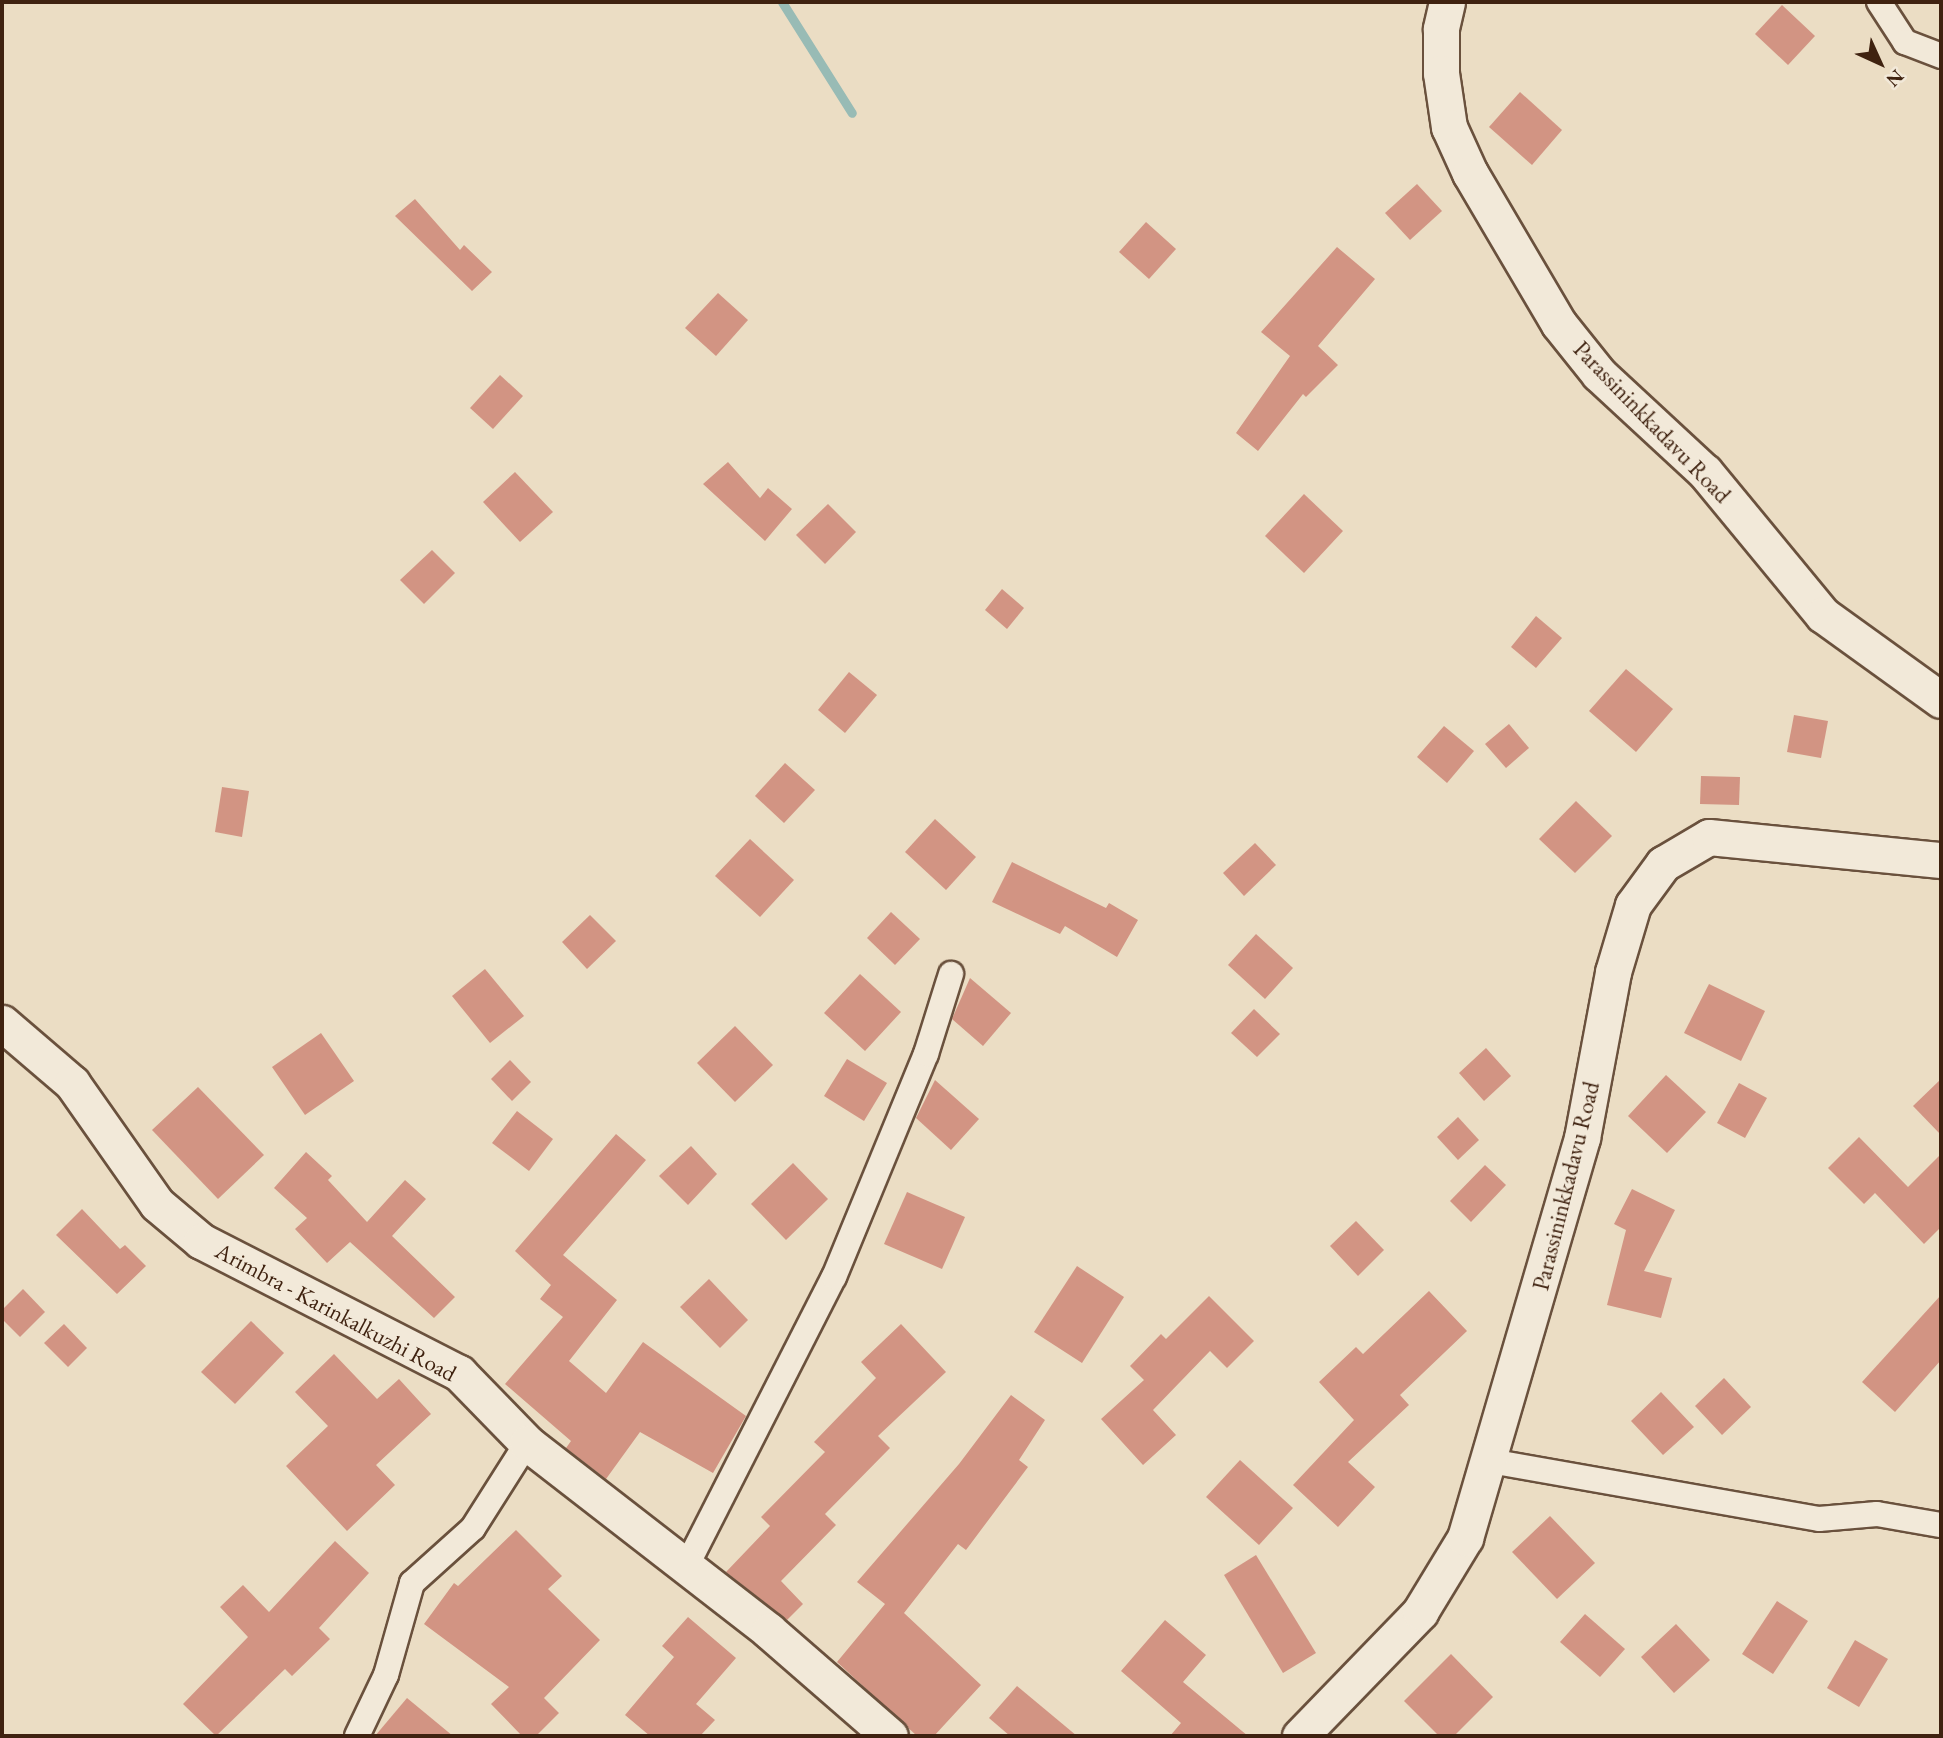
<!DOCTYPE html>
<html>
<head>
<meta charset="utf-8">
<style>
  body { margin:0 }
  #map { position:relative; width:1943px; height:1738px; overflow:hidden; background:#ebddc4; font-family:"EB Garamond",serif }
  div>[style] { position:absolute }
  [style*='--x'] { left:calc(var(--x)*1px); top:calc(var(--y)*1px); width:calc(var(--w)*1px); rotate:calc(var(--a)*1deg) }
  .stream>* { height:9px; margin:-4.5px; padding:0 4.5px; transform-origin:4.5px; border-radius:4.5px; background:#98bbb5 }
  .building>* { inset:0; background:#d29483 }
  .roads { filter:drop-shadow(2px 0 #6a513d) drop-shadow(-2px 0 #6a513d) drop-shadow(0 2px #6a513d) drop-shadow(0 -2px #6a513d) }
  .street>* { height:24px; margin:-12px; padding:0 12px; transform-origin:12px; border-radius:12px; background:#f2e9d9 }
  .secondary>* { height:35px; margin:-17.5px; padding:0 17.5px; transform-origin:17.5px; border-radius:17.5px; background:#f2e9d9 }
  span { translate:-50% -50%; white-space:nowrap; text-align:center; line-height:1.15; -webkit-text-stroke:5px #f2e9d9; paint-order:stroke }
  .street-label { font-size:23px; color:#3f2210 }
  .frame { position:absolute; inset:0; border:4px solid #3f2210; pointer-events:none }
  .north { position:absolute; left:1845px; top:28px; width:70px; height:70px; -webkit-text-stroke:5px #f2e9d9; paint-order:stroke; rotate:135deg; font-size:19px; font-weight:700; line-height:28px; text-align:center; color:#3f2210 }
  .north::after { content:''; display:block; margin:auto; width:24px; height:32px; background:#3f2210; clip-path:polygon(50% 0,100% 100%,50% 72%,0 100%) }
</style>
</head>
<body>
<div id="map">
  <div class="stream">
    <div style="--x:782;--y:2;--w:131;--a:57.8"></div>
  </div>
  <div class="building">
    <div style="clip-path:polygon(1782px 5px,1815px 36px,1788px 65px,1755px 34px)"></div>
    <div style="clip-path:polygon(1520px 92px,1562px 130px,1532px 165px,1489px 127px)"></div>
    <div style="clip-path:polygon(1417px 184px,1442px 211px,1410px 240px,1385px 213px)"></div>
    <div style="clip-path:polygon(415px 199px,460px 250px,464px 245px,492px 272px,472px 291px,395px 216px)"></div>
    <div style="clip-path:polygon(1146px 222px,1176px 249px,1149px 279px,1119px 252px)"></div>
    <div style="clip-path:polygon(1337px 247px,1375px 279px,1318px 346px,1338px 365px,1306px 397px,1303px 394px,1258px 451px,1236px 433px,1290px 356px,1261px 332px)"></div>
    <div style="clip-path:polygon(718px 293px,748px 320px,716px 356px,685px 328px)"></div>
    <div style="clip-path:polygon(500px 375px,523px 396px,493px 429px,470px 408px)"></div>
    <div style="clip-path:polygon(728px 462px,760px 498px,768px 488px,792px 509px,765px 541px,703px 484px)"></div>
    <div style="clip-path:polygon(515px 472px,553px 512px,520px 542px,483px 502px)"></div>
    <div style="clip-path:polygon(1304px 494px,1343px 531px,1304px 573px,1265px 536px)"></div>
    <div style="clip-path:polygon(828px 504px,856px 532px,825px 564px,796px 535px)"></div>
    <div style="clip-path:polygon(432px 550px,455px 573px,424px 604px,400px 580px)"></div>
    <div style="clip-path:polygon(1002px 589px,1024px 608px,1007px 629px,985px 610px)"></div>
    <div style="clip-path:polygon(1536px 616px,1562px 638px,1536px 668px,1511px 647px)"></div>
    <div style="clip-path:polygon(1626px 669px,1673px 709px,1636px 752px,1589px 711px)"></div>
    <div style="clip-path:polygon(849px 672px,877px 695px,845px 733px,818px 710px)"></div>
    <div style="clip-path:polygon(1794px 715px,1828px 721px,1821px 758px,1787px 752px)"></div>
    <div style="clip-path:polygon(1509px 724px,1529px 748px,1506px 768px,1485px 744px)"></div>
    <div style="clip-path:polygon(1444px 726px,1474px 751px,1447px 783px,1417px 757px)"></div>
    <div style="clip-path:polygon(785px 763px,815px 790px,784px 823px,755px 796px)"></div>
    <div style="clip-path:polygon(1701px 776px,1740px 777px,1739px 805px,1700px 804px)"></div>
    <div style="clip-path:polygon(222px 787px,249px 791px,242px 837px,215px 832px)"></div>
    <div style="clip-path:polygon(1576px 801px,1612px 836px,1575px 873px,1539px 839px)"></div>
    <div style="clip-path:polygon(935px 819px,976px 857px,946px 890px,905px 852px)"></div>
    <div style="clip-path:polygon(750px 839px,794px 880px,760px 917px,715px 876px)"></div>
    <div style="clip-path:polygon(1255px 843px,1276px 865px,1244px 896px,1223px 873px)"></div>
    <div style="clip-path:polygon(1012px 862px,1106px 908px,1109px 903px,1138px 920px,1117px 957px,1065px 926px,1060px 934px,992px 902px)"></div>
    <div style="clip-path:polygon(891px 912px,920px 939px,895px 965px,867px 938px)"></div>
    <div style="clip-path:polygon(590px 915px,616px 941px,587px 969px,562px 942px)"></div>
    <div style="clip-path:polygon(1256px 934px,1293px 968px,1265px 999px,1228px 965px)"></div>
    <div style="clip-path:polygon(485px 969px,524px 1016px,490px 1043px,452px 996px)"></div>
    <div style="clip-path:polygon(860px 974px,901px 1012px,865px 1051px,824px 1013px)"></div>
    <div style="clip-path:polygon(970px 978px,1011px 1013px,983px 1046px,952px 1019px)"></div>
    <div style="clip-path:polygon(1709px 984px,1765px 1011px,1741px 1061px,1684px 1033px)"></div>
    <div style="clip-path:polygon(1254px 1009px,1280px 1034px,1257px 1057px,1231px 1033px)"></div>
    <div style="clip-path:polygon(735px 1026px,773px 1065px,735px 1102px,697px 1063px)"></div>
    <div style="clip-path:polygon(321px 1033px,354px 1081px,305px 1115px,272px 1067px)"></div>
    <div style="clip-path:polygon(1486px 1048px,1511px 1076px,1484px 1101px,1459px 1073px)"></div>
    <div style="clip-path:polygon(847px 1059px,887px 1083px,864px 1121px,824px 1096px)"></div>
    <div style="clip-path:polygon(510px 1060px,531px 1082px,512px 1101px,491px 1079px)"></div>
    <div style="clip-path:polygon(1666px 1075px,1706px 1112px,1667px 1153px,1628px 1116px)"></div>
    <div style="clip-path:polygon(1941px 1079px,1941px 1135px,1913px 1106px)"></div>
    <div style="clip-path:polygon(935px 1080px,979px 1119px,951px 1150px,916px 1118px)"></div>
    <div style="clip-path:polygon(1739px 1083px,1767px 1098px,1745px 1138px,1717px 1123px)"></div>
    <div style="clip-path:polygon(198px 1087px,264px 1155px,218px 1199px,152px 1130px)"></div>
    <div style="clip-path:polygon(517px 1111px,553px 1139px,529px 1171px,492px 1143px)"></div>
    <div style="clip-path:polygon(1458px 1117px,1479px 1140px,1458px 1160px,1437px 1137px)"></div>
    <div style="clip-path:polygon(616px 1134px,646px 1160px,563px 1255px,617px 1300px,569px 1361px,606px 1393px,643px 1342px,746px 1416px,713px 1473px,640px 1432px,606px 1479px,566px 1448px,571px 1441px,505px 1384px,563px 1317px,540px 1299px,551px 1285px,515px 1251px)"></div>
    <div style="clip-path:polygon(1859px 1137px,1908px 1187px,1941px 1154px,1941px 1227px,1924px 1244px,1875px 1193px,1864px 1204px,1828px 1168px)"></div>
    <div style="clip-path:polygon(691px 1146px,717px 1174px,688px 1205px,659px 1176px)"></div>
    <div style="clip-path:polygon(306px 1152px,332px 1176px,328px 1180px,367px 1222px,405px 1180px,426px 1199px,392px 1236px,455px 1297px,434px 1318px,350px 1242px,327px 1263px,295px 1229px,307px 1218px,274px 1188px)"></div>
    <div style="clip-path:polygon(793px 1163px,828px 1199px,786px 1240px,751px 1204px)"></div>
    <div style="clip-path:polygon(1485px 1165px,1506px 1185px,1471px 1222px,1450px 1201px)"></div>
    <div style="clip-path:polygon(1632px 1189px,1675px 1210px,1644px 1271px,1672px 1278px,1661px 1318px,1607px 1305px,1626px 1230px,1614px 1224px)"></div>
    <div style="clip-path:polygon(907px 1192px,965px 1217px,942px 1269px,884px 1244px)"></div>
    <div style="clip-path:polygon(82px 1209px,120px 1249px,125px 1245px,146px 1266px,117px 1294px,56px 1235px)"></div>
    <div style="clip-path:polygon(1356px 1221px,1384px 1250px,1358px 1276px,1330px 1246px)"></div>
    <div style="clip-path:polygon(1077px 1266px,1124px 1297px,1082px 1363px,1034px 1332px)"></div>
    <div style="clip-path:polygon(709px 1279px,748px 1320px,720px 1348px,680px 1307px)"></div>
    <div style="clip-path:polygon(23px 1289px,45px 1312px,20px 1337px,2px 1319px,2px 1310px)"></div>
    <div style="clip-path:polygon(1429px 1291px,1467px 1331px,1400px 1395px,1409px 1405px,1348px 1462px,1375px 1487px,1338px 1527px,1293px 1485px,1354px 1420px,1319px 1382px,1356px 1347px,1363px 1354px)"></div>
    <div style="clip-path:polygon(1941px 1295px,1941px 1360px,1895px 1412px,1862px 1382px)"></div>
    <div style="clip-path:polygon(1209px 1296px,1254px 1341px,1227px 1368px,1210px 1351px,1153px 1410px,1176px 1435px,1143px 1465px,1101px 1419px,1144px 1380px,1130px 1366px,1161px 1334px,1166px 1339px)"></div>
    <div style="clip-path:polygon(251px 1321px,284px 1353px,235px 1404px,201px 1372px)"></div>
    <div style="clip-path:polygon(64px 1324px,87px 1348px,68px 1367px,44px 1343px)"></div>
    <div style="clip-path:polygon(901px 1324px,946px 1372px,878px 1436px,890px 1448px,825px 1514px,836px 1525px,781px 1581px,803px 1604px,787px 1620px,726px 1572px,770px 1526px,761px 1517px,825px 1452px,814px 1442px,876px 1378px,861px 1362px)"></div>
    <div style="clip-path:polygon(334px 1354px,377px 1399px,399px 1379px,431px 1414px,376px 1465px,395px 1485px,347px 1531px,286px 1466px,328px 1426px,295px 1392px)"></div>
    <div style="clip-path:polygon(1724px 1378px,1751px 1407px,1722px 1435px,1695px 1406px)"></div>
    <div style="clip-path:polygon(1661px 1392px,1694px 1427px,1663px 1455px,1631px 1421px)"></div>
    <div style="clip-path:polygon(1011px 1395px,1045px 1420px,1019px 1460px,1028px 1467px,966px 1550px,958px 1544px,904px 1613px,981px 1685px,934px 1736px,917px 1736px,837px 1662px,885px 1604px,857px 1582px,959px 1464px)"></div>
    <div style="clip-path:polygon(1240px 1460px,1293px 1508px,1259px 1545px,1206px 1497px)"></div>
    <div style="clip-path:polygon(1550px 1516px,1595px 1563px,1557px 1599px,1512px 1552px)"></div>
    <div style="clip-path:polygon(516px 1530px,562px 1576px,548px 1589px,600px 1640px,544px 1698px,559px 1713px,536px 1736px,522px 1736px,491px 1704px,509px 1687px,424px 1624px,454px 1583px,458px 1586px)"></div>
    <div style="clip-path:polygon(335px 1541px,369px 1573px,319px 1628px,330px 1639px,292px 1676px,285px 1669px,216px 1736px,183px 1704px,248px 1637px,220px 1607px,243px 1585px,269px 1612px)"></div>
    <div style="clip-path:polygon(1256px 1555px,1316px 1653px,1283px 1673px,1224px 1575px)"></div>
    <div style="clip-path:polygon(1777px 1601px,1808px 1621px,1773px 1674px,1742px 1654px)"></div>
    <div style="clip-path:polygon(1585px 1614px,1625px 1649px,1600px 1677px,1560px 1642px)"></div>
    <div style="clip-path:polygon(688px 1617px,736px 1658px,696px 1704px,715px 1720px,700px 1736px,650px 1736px,625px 1715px,674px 1657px,662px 1646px)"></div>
    <div style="clip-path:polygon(1165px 1620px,1206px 1655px,1183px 1682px,1248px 1736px,1170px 1736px,1181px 1723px,1121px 1671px)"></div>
    <div style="clip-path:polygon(1676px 1624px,1710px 1660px,1674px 1693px,1641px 1657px)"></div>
    <div style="clip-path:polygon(1855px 1640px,1888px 1659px,1859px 1707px,1827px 1688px)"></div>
    <div style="clip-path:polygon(1451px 1654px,1493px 1697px,1454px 1736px,1439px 1736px,1404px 1701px)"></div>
    <div style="clip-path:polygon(1017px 1686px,1077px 1736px,1010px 1736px,989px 1718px)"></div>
    <div style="clip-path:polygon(407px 1698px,453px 1736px,375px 1736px)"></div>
  </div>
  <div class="roads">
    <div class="street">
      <div style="--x:1879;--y:2;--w:48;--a:57"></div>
      <div style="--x:1905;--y:42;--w:39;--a:21"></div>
      <div style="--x:1490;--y:1461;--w:334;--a:10"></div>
      <div style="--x:1819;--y:1519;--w:58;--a:-4.9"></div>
      <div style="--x:1877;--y:1514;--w:65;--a:9.8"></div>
      <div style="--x:687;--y:1565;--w:323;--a:-63"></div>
      <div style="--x:834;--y:1277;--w:241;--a:-67.6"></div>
      <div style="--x:926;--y:1054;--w:84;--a:-72.6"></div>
      <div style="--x:357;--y:1736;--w:68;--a:-64.6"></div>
      <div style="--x:386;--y:1675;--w:96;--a:-74.2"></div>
      <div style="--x:412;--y:1583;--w:82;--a:-42"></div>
      <div style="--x:473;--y:1528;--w:101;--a:-57.6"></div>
    </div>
    <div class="secondary">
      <div style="--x:1447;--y:2;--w:28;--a:103"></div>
      <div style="--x:1441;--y:29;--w:44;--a:90"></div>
      <div style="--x:1441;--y:73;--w:55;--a:81.6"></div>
      <div style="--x:1449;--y:127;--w:51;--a:65.5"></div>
      <div style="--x:1470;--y:173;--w:175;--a:59.5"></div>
      <div style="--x:1559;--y:324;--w:64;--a:51.3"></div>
      <div style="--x:1599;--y:374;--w:144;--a:42.8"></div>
      <div style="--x:1705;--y:472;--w:185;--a:50.5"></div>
      <div style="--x:1823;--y:615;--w:145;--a:35.8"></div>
      <div style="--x:2;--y:1023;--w:92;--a:40.6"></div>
      <div style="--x:72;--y:1083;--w:148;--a:54.9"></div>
      <div style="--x:157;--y:1204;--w:57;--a:40.1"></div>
      <div style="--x:201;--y:1241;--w:290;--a:27.1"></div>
      <div style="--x:459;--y:1373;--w:98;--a:45.8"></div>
      <div style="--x:527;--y:1443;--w:306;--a:37.8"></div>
      <div style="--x:769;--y:1631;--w:160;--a:41"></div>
      <div style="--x:1300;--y:1736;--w:173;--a:-45.9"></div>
      <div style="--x:1420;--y:1612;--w:87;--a:-58.7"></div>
      <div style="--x:1465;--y:1538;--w:417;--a:-73.7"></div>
      <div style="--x:1582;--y:1138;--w:169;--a:-79.4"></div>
      <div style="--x:1613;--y:972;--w:70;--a:-73.4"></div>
      <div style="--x:1633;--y:905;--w:51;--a:-53.8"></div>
      <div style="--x:1663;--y:864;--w:53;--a:-30.4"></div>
      <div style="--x:1709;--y:837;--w:233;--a:5.7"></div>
    </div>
  </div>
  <div class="street-label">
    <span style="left:1652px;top:422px;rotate:46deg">Parassininkkadavu Road</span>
    <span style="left:1566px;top:1186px;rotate:-76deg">Parassininkkadavu Road</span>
    <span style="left:336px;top:1312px;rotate:28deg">Arimbra - Karinkalkuzhi Road</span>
  </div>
  <div class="frame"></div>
  <div class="north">N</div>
</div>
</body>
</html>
